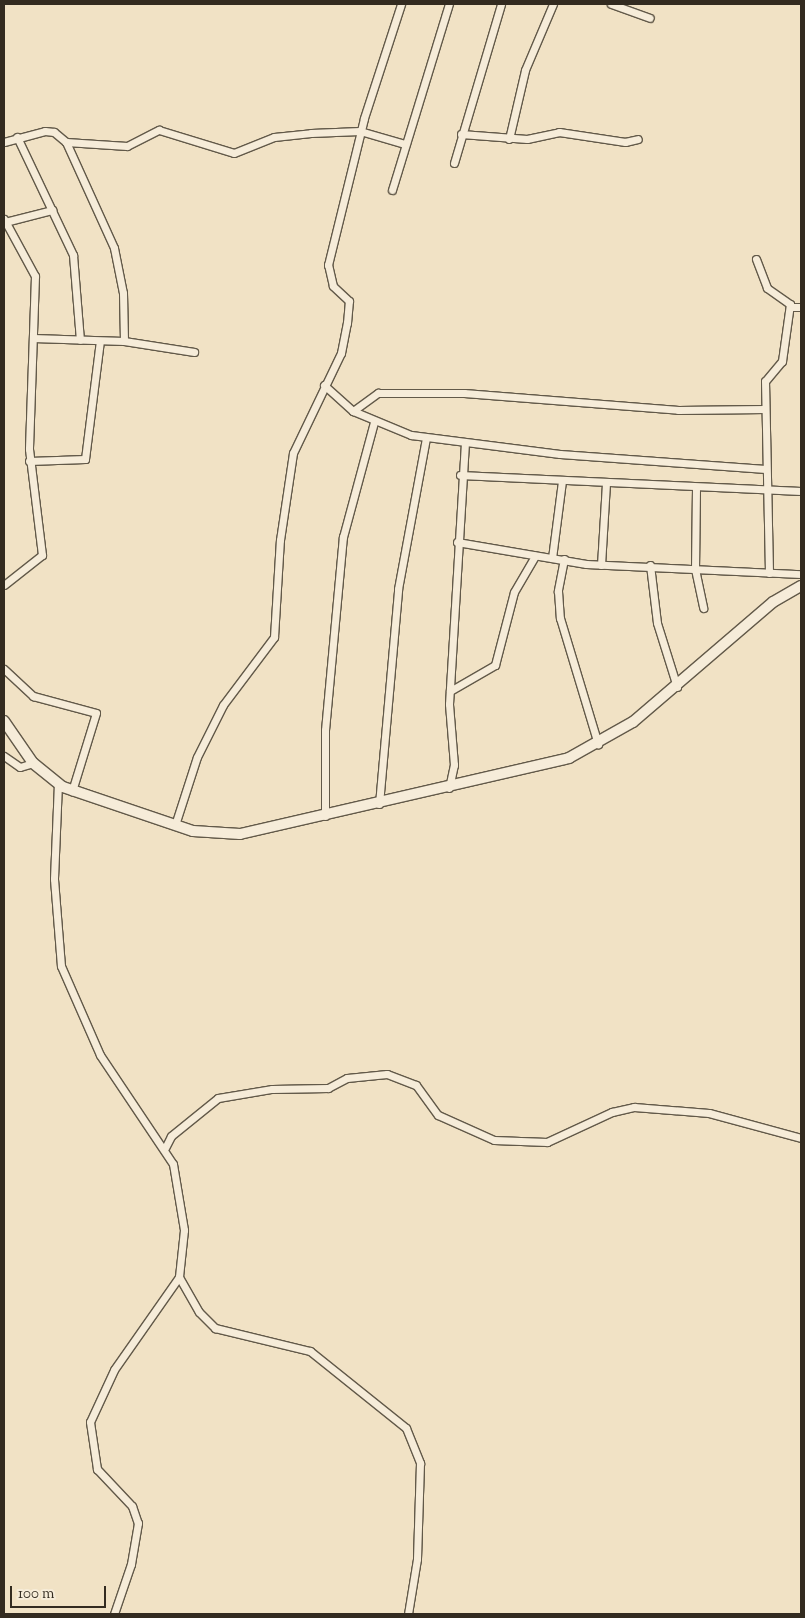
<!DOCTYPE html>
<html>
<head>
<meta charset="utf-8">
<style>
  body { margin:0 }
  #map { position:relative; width:805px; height:1618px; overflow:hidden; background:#f1e2c5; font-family:"Sorts Mill Goudy",serif }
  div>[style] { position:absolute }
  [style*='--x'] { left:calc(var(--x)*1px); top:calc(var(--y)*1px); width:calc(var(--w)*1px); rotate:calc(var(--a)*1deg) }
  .roads { filter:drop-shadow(1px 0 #625949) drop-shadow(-1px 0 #625949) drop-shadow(0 1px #625949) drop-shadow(0 -1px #625949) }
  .minor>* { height:7px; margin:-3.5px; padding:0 3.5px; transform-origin:3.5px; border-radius:3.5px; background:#f6ecd9 }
  .secondary>* { height:10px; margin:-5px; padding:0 5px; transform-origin:5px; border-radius:5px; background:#f6ecd9 }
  span { translate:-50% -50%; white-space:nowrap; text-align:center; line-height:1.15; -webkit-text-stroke:5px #f6ecd9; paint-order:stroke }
  .frame { position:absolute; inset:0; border:5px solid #332b20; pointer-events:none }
  .scale { position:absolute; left:10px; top:1586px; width:96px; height:22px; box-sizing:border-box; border:2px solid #332b20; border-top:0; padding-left:6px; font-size:15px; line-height:18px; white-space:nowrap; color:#332b20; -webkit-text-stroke:4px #f6ecd9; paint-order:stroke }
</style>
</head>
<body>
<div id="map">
  <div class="roads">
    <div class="minor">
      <div style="--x:611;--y:4;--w:41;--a:19.7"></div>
      <div style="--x:461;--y:134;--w:66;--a:4.3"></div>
      <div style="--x:527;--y:139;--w:33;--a:-12"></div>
      <div style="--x:559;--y:132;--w:67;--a:8.6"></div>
      <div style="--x:625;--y:142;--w:13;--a:-13"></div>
      <div style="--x:17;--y:137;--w:131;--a:64.6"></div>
      <div style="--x:73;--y:255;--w:85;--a:85.3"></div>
      <div style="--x:509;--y:139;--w:71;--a:-76.9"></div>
      <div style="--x:525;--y:70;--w:72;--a:-67"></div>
      <div style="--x:4;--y:142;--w:42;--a:-15"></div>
      <div style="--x:45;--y:131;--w:9;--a:6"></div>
      <div style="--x:54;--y:132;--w:16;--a:40"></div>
      <div style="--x:66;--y:142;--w:116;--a:65.6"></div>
      <div style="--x:114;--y:248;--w:46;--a:78.7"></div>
      <div style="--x:123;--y:293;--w:48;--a:88.8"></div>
      <div style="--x:66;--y:142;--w:61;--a:3.8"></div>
      <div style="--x:127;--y:146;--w:36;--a:-27"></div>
      <div style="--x:159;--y:130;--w:78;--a:17"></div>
      <div style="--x:234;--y:153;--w:43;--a:-21.8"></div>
      <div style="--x:274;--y:137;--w:37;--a:-6"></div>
      <div style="--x:311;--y:133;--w:49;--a:-2.3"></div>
      <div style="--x:360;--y:131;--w:47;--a:16.1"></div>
      <div style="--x:454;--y:163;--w:166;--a:-73.5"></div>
      <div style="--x:392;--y:190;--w:195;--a:-73"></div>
      <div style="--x:4;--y:219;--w:65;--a:61.5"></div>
      <div style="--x:35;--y:276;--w:173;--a:92"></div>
      <div style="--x:29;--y:449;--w:107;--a:83"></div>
      <div style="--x:42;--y:555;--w:48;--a:141.7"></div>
      <div style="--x:5;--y:222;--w:49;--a:-14.3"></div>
      <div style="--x:756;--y:259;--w:31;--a:69"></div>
      <div style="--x:767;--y:288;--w:28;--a:35"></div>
      <div style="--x:790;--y:304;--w:58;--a:98"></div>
      <div style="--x:782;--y:361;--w:26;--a:130"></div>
      <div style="--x:765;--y:381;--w:192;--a:88.8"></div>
      <div style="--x:790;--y:307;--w:11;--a:0"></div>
      <div style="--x:33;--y:338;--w:91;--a:1.9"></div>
      <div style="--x:124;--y:341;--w:71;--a:8.9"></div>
      <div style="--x:324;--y:385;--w:39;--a:42"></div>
      <div style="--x:353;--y:411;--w:63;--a:22.5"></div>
      <div style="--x:411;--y:435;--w:150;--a:7.3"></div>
      <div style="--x:560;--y:454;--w:206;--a:4.2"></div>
      <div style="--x:353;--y:411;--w:31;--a:-36"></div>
      <div style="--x:378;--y:393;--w:86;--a:0"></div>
      <div style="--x:464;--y:393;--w:215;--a:4.5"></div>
      <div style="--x:678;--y:410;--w:87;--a:-0.7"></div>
      <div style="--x:29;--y:461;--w:56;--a:-2"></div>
      <div style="--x:85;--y:459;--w:119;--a:-82.8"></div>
      <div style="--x:460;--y:475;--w:341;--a:2.7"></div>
      <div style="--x:696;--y:488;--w:81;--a:90.7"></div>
      <div style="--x:695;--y:569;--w:40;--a:78"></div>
      <div style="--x:457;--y:542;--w:131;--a:9.7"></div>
      <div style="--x:586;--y:564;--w:215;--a:2.7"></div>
      <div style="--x:552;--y:558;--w:78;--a:-82.6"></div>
      <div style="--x:564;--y:559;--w:33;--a:101"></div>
      <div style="--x:558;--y:591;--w:27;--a:86"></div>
      <div style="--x:560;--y:618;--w:132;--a:73.2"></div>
      <div style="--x:601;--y:565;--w:82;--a:-86.5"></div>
      <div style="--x:650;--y:565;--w:58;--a:83.1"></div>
      <div style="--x:657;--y:623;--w:67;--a:72.6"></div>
      <div style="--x:4;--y:669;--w:40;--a:43"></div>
      <div style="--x:33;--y:696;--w:65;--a:15.1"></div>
      <div style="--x:96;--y:713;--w:82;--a:107.1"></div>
      <div style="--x:450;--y:691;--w:52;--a:-30"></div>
      <div style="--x:495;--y:665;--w:75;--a:-75.4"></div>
      <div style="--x:514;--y:592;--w:42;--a:-59.7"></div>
      <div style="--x:4;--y:756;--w:19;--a:35"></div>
      <div style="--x:20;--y:767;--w:14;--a:-17"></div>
      <div style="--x:58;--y:783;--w:96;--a:92.4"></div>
      <div style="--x:54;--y:879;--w:87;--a:85.4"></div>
      <div style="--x:61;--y:966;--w:97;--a:66.3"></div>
      <div style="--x:100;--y:1055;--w:131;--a:56.2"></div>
      <div style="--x:173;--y:1164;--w:67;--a:80.5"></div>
      <div style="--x:184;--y:1230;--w:47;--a:96.1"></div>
      <div style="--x:179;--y:1277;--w:113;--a:125"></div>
      <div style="--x:114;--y:1370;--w:57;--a:114.8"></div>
      <div style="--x:90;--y:1422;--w:48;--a:81.5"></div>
      <div style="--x:97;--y:1469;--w:51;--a:46.6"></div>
      <div style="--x:132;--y:1506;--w:18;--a:71"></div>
      <div style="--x:138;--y:1523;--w:42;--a:99.7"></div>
      <div style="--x:131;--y:1564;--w:53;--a:108.8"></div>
      <div style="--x:449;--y:788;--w:24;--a:-78"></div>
      <div style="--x:454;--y:765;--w:61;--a:-94.7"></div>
      <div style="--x:449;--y:704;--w:260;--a:-86.5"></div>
      <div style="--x:379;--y:804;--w:216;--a:-84.9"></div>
      <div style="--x:398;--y:589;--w:154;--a:-79.5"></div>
      <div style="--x:325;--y:816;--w:86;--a:-90"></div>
      <div style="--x:325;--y:730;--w:194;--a:-84.7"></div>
      <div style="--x:343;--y:537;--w:119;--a:-74.9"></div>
      <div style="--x:175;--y:825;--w:71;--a:-72.1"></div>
      <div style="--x:197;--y:757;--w:58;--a:-63.4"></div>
      <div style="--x:223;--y:705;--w:85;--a:-53.1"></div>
      <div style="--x:274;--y:637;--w:97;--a:-86.5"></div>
      <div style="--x:280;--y:540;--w:88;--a:-81.5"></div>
      <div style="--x:293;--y:453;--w:111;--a:-64.4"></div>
      <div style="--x:341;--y:353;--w:31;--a:-79"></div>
      <div style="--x:347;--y:323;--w:22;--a:-85"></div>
      <div style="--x:349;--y:301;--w:22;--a:-137"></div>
      <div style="--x:333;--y:286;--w:22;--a:-103"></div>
      <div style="--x:328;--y:265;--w:151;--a:-76.2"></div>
      <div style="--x:364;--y:118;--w:120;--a:-72"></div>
      <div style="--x:165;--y:1148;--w:13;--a:-63"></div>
      <div style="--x:171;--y:1136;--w:60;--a:-39"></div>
      <div style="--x:218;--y:1098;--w:55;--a:-9.5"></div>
      <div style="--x:272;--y:1089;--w:56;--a:-1"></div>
      <div style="--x:328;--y:1088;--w:21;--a:-28"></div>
      <div style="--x:347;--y:1078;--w:40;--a:-5.7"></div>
      <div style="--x:387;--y:1074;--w:31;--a:21"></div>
      <div style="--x:416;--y:1085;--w:37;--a:54"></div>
      <div style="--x:438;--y:1115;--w:61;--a:24.1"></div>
      <div style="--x:494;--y:1140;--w:53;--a:2.2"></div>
      <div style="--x:547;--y:1142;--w:72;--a:-24.8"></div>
      <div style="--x:612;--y:1112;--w:23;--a:-13"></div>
      <div style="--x:634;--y:1107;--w:75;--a:4.6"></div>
      <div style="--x:709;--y:1113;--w:95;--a:15.2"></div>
      <div style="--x:179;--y:1277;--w:40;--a:60.3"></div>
      <div style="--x:199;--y:1312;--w:23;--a:45"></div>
      <div style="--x:215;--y:1328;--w:98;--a:13.6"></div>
      <div style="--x:310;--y:1351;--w:123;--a:38.7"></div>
      <div style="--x:406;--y:1428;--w:38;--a:68"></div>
      <div style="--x:420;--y:1463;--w:96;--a:91.8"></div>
      <div style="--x:417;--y:1559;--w:56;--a:99.3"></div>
    </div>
    <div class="secondary">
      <div style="--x:4;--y:721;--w:51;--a:55.4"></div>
      <div style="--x:33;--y:763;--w:38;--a:39"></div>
      <div style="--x:63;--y:787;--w:137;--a:18.7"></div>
      <div style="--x:193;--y:831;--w:47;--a:3.7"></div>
      <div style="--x:240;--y:834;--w:338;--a:-13"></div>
      <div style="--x:569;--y:758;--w:73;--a:-29.4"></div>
      <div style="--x:633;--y:722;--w:184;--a:-40.6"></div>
      <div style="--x:773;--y:602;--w:32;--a:-30"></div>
    </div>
  </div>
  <div class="frame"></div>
  <div class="scale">100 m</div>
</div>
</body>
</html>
